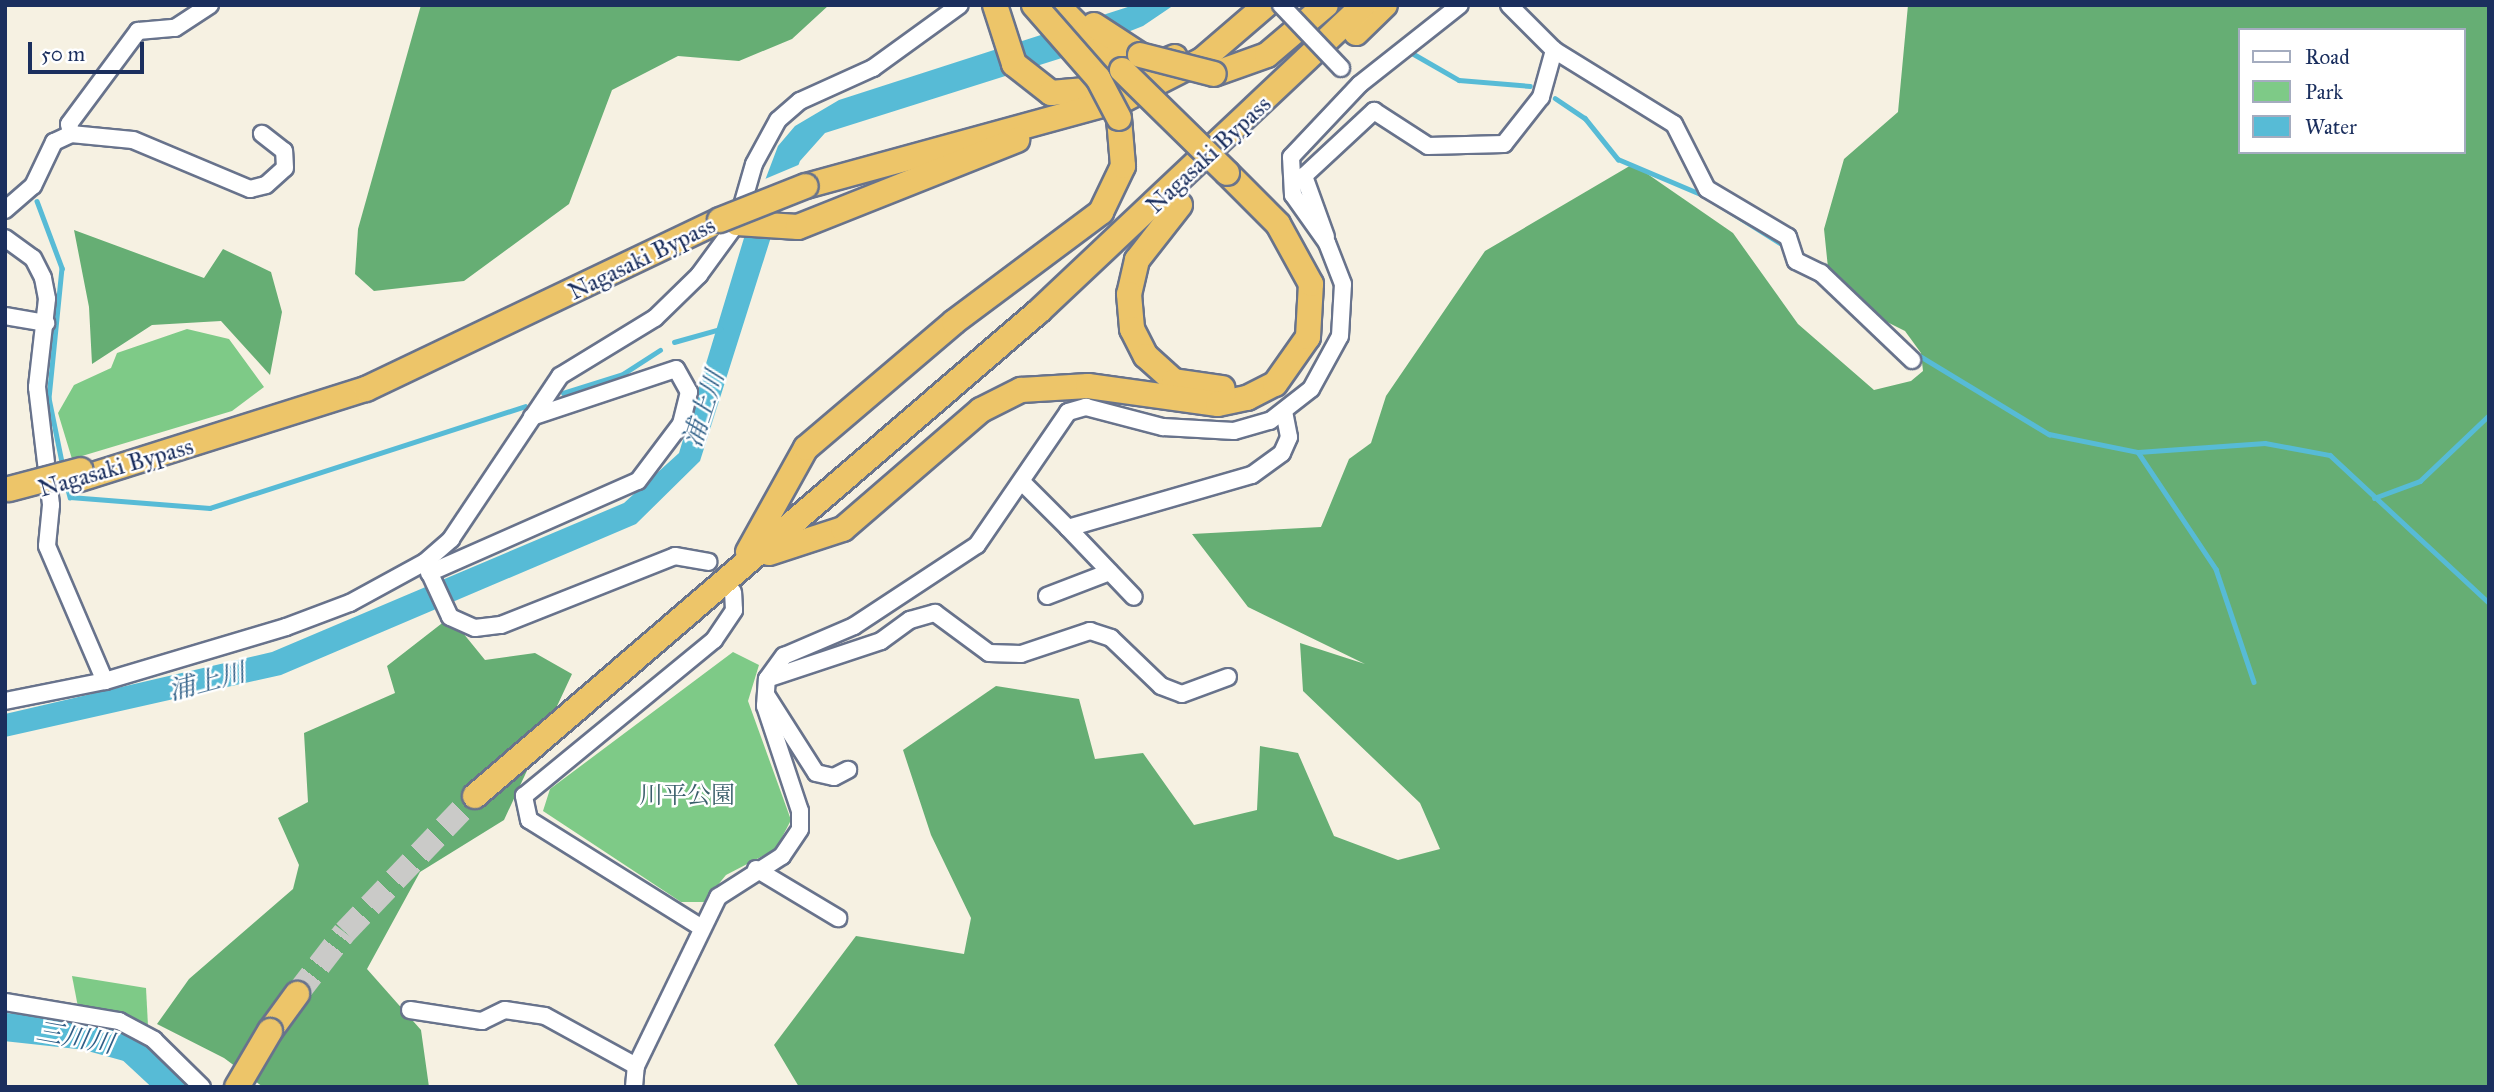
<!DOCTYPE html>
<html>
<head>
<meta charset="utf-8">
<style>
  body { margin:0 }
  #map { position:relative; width:2494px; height:1092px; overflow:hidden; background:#f6f1e2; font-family:"IM FELL Great Primer","Noto Serif JP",serif }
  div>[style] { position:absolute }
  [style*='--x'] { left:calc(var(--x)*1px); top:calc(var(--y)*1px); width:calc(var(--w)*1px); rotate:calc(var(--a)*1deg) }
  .green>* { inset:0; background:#7eca87 }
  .forest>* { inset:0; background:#66ae74 }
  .water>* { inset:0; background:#57bbd6 }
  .pier>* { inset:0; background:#f6f1e2 }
  .stream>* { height:4.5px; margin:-2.25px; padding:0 2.25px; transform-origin:2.25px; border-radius:2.25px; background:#57bbd6 }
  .river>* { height:28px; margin:-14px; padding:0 14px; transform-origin:14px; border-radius:14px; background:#57bbd6 }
  .highway-tunnel>* { height:24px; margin-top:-12px; transform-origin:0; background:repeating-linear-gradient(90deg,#cacac8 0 24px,transparent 0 36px) }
  .roads { filter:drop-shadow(2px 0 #68738c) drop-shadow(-2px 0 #68738c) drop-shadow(0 2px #68738c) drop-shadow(0 -2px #68738c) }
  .minor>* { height:16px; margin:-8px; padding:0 8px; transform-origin:8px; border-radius:8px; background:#fff }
  .highway>* { height:24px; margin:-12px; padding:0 12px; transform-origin:12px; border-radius:12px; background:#edc569 }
  .bridges { filter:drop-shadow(2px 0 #68738c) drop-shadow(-2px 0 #68738c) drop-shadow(0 2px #68738c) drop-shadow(0 -2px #68738c) }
  .minor-bridge>* { height:16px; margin:-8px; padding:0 8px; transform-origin:8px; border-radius:8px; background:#fff }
  .highway-bridge>* { height:24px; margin:-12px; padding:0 12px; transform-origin:12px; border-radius:12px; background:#edc569 }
  span { translate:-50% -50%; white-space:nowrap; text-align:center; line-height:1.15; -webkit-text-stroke:5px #fff; paint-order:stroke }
  .street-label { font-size:24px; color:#1b2f5e }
  .park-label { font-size:24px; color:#395e6a }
  .water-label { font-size:26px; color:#306088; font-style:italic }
  .frame { position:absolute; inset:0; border:7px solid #1b2f5e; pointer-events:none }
  .legend { position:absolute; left:2238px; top:28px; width:228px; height:126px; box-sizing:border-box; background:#fff; border:2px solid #a4acbf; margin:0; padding:9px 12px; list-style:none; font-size:21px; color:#1b2f5e }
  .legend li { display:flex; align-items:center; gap:14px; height:35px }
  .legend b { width:35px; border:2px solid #a4acbf }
  .scale { position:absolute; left:28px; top:42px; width:116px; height:32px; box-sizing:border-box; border:4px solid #1b2f5e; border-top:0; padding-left:9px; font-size:21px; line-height:24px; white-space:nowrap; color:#1b2f5e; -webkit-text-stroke:5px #fff; paint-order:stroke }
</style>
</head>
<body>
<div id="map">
  <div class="green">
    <div style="clip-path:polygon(187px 329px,229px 339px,264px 387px,232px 411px,72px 459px,58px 413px,74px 385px,111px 368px,117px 353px)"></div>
    <div style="clip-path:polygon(733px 652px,759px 665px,748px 701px,791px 820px,776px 849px,726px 875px,704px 902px,681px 902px,543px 811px,550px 789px)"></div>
    <div style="clip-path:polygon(72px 976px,146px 988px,148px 1026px,78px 1007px)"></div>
  </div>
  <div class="forest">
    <div style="clip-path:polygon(421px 5px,829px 5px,792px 39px,739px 61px,678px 56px,612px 90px,569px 204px,464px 281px,374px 291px,355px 274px,358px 229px)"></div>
    <div style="clip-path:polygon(evenodd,1908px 5px,2489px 5px,2489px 1087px,799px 1087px,774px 1045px,856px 936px,964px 954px,971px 918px,931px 835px,903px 750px,996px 686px,1079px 699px,1095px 759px,1143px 753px,1194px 825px,1257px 810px,1260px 746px,1298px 753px,1334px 836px,1398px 860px,1440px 849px,1420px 803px,1303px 691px,1300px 643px,1365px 664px,1248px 607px,1192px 534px,1321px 527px,1349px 459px,1371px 443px,1386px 396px,1485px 251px,1633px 164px,1733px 233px,1798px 324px,1874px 390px,1911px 381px,1923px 371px,1921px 353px,1905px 331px,1875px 316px,1828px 268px,1824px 229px,1844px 159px,1898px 112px,1908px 5px,2240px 30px,2464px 30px,2464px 152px,2240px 152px,2240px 30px)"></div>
    <div style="clip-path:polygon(74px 230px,204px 278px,223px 249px,271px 272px,282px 312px,270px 375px,221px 321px,152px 325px,92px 364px,89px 307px)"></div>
    <div style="clip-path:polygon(450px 617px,485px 660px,535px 653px,572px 674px,504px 820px,420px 872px,367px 969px,421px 1030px,429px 1087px,263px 1087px,224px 1058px,157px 1024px,189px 979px,293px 889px,299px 865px,278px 818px,308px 802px,304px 733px,395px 693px,387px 666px)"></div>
  </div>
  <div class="water">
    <div style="clip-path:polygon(1134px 5px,1174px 5px,1143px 26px,1065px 57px,825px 133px,800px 161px,771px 237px,700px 461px,636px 524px,281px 675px,5px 737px,5px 714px,272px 652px,624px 503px,679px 453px,747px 228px,778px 146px,795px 126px,839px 100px)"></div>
  </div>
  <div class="pier">
    <div style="clip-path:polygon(803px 163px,787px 206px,753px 216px,760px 181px)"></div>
  </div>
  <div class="stream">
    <div style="--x:1412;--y:53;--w:54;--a:29.9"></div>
    <div style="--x:1459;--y:80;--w:71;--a:4.8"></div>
    <div style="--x:1555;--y:98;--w:36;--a:34"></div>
    <div style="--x:1585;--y:118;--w:53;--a:51.2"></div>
    <div style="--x:1618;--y:159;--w:95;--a:23"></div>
    <div style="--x:37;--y:201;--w:72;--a:69.5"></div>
    <div style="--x:62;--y:268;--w:131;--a:95.7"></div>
    <div style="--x:49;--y:398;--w:70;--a:78.5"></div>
    <div style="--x:1713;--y:201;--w:79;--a:32.1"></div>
    <div style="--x:674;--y:342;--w:48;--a:-15.8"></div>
    <div style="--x:1915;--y:353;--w:157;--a:31.2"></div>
    <div style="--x:2049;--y:434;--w:91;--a:11.4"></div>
    <div style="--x:2138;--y:452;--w:127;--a:-4.1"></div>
    <div style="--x:2265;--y:443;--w:66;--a:10.5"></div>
    <div style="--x:2330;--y:455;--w:217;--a:42.9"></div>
    <div style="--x:563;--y:393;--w:63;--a:-17.6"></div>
    <div style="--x:623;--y:374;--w:44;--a:-33"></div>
    <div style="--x:2138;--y:452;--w:141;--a:56.3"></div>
    <div style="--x:2216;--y:569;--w:119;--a:71.4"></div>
    <div style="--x:66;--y:482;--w:16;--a:75"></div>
    <div style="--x:70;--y:497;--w:140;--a:4.5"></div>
    <div style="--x:210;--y:508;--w:331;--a:-17.9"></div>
    <div style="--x:2374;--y:498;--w:49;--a:-20.3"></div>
    <div style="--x:2420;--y:481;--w:95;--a:-43.7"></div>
  </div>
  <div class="river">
    <div style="--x:5;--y:1027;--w:81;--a:6.3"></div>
    <div style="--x:86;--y:1036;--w:46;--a:15.3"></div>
    <div style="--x:130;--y:1048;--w:57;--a:42.9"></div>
  </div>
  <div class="highway-tunnel">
    <div style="--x:297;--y:994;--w:78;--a:-52.3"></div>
    <div style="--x:345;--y:932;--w:188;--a:-46.3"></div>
  </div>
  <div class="roads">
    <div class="minor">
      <div style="--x:1509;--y:5;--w:64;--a:45"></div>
      <div style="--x:1554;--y:50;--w:141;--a:31.7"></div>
      <div style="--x:1674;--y:124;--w:73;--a:63.1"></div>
      <div style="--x:1707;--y:189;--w:94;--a:30.7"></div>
      <div style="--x:1788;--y:237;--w:25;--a:72"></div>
      <div style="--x:1796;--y:261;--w:28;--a:26"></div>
      <div style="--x:1821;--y:273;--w:126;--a:43.7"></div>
      <div style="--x:71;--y:134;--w:10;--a:-101"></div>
      <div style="--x:69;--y:124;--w:116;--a:-53.4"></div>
      <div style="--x:138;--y:31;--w:37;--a:-5"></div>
      <div style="--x:175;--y:28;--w:42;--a:-33.3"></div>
      <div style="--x:5;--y:210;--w:37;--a:-41"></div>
      <div style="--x:33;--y:186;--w:49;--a:-64.5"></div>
      <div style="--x:54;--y:142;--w:19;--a:-25"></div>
      <div style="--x:71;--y:134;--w:62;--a:5.5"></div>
      <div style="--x:133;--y:140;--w:127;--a:22.7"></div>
      <div style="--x:250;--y:189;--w:16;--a:-14"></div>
      <div style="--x:266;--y:185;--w:25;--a:-42"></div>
      <div style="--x:285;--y:168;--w:17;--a:-93"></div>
      <div style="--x:284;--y:151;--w:28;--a:-142"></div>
      <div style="--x:1326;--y:237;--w:65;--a:-109.8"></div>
      <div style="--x:1304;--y:176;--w:96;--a:-42.9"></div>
      <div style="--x:1374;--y:111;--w:64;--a:32.9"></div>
      <div style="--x:1428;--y:146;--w:76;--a:-1.5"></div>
      <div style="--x:1504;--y:144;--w:60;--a:-51.8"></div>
      <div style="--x:1541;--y:97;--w:49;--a:-74.5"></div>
      <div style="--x:5;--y:238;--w:34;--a:36"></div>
      <div style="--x:33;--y:258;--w:22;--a:63"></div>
      <div style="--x:43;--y:278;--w:21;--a:79"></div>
      <div style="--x:47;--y:299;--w:89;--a:96.5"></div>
      <div style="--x:37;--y:387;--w:119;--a:83.2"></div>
      <div style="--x:51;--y:505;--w:41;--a:95.6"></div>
      <div style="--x:47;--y:546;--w:147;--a:66.8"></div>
      <div style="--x:5;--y:316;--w:42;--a:9.7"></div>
      <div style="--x:1022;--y:482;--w:65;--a:45"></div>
      <div style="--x:1068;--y:528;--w:191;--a:-16.1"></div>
      <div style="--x:1252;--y:475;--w:37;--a:-36"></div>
      <div style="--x:1282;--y:453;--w:17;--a:-66"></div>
      <div style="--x:1289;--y:437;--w:25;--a:-101"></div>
      <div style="--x:1068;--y:528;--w:95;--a:46.3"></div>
      <div style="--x:426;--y:565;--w:57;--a:65.2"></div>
      <div style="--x:450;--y:617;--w:27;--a:24"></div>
      <div style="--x:475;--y:628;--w:26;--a:-7"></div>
      <div style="--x:501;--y:625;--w:187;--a:-21.6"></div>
      <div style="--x:675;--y:556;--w:34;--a:10"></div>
      <div style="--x:429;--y:573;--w:228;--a:-23.8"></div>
      <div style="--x:638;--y:481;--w:71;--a:-53"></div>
      <div style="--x:681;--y:424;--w:33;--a:-76"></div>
      <div style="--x:689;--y:392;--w:26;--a:-119"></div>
      <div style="--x:676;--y:369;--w:152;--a:161.6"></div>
      <div style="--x:1047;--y:596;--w:67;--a:-20.9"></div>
      <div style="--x:767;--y:679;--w:120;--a:-18.4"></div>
      <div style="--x:881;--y:641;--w:36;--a:-36"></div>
      <div style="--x:910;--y:620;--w:26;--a:-16"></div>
      <div style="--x:935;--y:613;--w:67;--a:36.5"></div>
      <div style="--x:989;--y:653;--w:32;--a:2"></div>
      <div style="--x:1021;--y:654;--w:73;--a:-18.4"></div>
      <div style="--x:1090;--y:631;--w:22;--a:18"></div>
      <div style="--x:1111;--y:638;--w:69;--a:43.8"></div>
      <div style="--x:1161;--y:686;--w:22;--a:21"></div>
      <div style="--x:1182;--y:694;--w:49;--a:-20.3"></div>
      <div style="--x:767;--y:696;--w:91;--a:57.5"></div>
      <div style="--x:816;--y:773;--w:18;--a:13"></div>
      <div style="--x:834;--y:777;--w:16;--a:-27"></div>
      <div style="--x:5;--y:701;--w:102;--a:-11.3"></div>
      <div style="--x:105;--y:681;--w:189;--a:-16.6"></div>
      <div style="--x:286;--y:627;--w:68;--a:-20.6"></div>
      <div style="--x:350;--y:603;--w:85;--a:-28.7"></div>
      <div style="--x:425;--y:562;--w:35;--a:-41"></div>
      <div style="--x:451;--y:539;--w:196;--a:-56.2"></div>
      <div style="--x:560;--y:376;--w:111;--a:-31.4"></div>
      <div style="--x:655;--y:318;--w:62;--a:-44.3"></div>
      <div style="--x:699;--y:275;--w:64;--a:-53.8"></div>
      <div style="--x:737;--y:223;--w:61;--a:-73.9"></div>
      <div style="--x:754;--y:164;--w:50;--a:-61.4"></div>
      <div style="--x:778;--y:120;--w:29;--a:-41"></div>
      <div style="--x:800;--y:101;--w:80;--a:-24.3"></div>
      <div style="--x:873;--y:68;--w:107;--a:-35.9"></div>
      <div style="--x:756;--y:869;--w:96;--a:30.9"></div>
      <div style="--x:702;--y:928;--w:204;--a:-148"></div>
      <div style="--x:529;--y:820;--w:25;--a:-102"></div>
      <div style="--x:524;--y:796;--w:246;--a:-39.4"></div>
      <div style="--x:714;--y:640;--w:36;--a:-56"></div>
      <div style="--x:734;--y:610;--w:18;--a:-93"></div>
      <div style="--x:5;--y:1002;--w:116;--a:9.5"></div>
      <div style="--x:119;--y:1021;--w:40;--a:28"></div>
      <div style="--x:154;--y:1040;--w:67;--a:44.4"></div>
      <div style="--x:410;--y:1010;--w:73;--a:8.7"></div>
      <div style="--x:482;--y:1021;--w:25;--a:-26"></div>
      <div style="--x:505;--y:1010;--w:40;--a:8.5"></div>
      <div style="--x:545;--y:1016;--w:104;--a:28.8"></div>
      <div style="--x:634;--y:1087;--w:21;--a:-85"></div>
      <div style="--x:636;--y:1066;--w:188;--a:-64.1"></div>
      <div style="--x:718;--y:897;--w:76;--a:-32.6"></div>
      <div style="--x:782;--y:856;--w:32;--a:-56"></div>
      <div style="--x:800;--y:829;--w:18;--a:-90"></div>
      <div style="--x:800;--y:811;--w:111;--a:-108.4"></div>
      <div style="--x:765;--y:706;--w:27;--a:-86"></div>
      <div style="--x:767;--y:679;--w:29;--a:-54"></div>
      <div style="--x:784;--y:656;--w:76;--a:-23.2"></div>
      <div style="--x:854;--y:626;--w:147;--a:-33.4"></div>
      <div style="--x:977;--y:545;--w:161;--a:-55.6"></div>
      <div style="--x:1068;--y:412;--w:19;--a:-16"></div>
      <div style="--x:1086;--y:407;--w:80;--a:14.6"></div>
      <div style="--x:1163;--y:427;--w:71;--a:3.2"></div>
      <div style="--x:1234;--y:431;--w:37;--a:-16"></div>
      <div style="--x:1270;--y:421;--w:52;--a:-38"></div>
      <div style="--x:1311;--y:389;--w:60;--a:-61.3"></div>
      <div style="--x:1340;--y:336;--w:52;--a:-86.7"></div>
      <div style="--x:1343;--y:284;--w:44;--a:-111.3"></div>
      <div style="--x:1327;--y:243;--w:59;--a:-125.3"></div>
      <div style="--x:1293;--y:195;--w:38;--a:-93"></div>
      <div style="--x:1291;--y:157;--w:100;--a:-46.6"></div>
      <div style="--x:1360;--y:84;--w:127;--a:-38.3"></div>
    </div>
    <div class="highway">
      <div style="--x:995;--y:5;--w:62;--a:72.1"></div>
      <div style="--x:1014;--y:64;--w:47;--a:38.1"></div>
      <div style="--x:1051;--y:93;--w:46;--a:-5"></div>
      <div style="--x:1097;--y:89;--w:84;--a:-22.3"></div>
      <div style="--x:1057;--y:5;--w:92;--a:45"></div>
      <div style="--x:1094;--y:25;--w:55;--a:33.1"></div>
      <div style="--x:1356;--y:33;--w:40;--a:-44"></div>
      <div style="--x:1214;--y:74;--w:56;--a:-19.7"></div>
      <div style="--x:1267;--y:55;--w:77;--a:-40.3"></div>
      <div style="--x:806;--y:186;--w:331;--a:-15.3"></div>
      <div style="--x:1125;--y:99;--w:86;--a:-26.9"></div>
      <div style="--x:1202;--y:60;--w:84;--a:-40.7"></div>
      <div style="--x:1180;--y:205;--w:70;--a:128"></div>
      <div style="--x:1137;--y:260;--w:35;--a:103"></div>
      <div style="--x:1129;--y:294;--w:35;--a:85"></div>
      <div style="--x:1132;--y:329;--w:30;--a:63"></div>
      <div style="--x:1146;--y:356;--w:38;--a:42"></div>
      <div style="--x:1174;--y:381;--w:49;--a:8.3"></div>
      <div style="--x:737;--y:223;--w:61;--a:3.8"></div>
      <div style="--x:798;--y:227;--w:236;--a:-21.7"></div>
      <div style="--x:80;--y:479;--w:300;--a:-17.5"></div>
      <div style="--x:366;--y:389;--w:392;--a:-25.5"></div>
      <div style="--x:748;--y:552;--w:119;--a:-60.9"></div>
      <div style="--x:806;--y:448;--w:194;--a:-40.4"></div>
      <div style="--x:954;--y:322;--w:184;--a:-36.8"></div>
      <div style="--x:1101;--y:212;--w:51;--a:-64.4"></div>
      <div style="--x:1123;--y:166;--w:48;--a:-94.8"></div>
      <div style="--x:769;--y:553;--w:78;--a:-18"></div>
      <div style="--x:843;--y:529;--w:182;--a:-40.8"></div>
      <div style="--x:981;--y:410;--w:45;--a:-26.6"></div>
      <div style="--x:1021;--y:390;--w:67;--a:-3.4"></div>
      <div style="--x:1088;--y:386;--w:131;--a:7.9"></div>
      <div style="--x:1218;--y:404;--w:30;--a:-12"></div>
      <div style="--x:1247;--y:398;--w:31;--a:-27"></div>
      <div style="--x:1275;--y:384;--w:57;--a:-54.9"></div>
      <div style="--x:1308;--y:337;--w:53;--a:-86.8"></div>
      <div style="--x:1311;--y:284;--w:68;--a:-118.8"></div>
      <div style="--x:1278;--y:224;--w:72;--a:-135"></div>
      <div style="--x:475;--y:796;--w:744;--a:-40.69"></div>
      <div style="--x:1039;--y:311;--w:446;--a:-43.3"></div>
      <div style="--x:270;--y:1031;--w:46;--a:-53.9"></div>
    </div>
  </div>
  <div class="bridges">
    <div class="minor-bridge">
      <div style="--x:1281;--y:5;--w:87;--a:46.4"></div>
    </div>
    <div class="highway-bridge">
      <div style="--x:1034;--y:5;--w:97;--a:48.8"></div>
      <div style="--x:1098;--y:78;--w:45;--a:62.3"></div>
      <div style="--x:1140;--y:55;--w:76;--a:14.4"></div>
      <div style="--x:1122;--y:70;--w:147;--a:44.4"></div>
      <div style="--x:720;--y:220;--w:92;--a:-21.6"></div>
      <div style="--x:9;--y:489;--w:74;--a:-14.8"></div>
      <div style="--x:237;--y:1087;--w:65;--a:-59.5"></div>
    </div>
  </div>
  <div class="street-label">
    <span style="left:1209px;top:155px;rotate:-43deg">Nagasaki Bypass</span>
    <span style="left:642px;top:259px;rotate:-26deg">Nagasaki Bypass</span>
    <span style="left:116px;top:468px;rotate:-16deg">Nagasaki Bypass</span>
  </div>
  <div class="park-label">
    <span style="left:687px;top:796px">川平公園</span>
  </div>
  <div class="water-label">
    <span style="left:704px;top:409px;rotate:-72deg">浦上川</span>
    <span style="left:207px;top:682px;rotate:-15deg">浦上川</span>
    <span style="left:75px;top:1038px;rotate:10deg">三川川</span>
  </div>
  <div class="frame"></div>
  <ul class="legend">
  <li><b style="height:9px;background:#fff"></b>Road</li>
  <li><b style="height:19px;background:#7eca87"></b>Park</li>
  <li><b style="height:19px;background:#57bbd6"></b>Water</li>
  </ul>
  <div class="scale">50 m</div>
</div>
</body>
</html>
